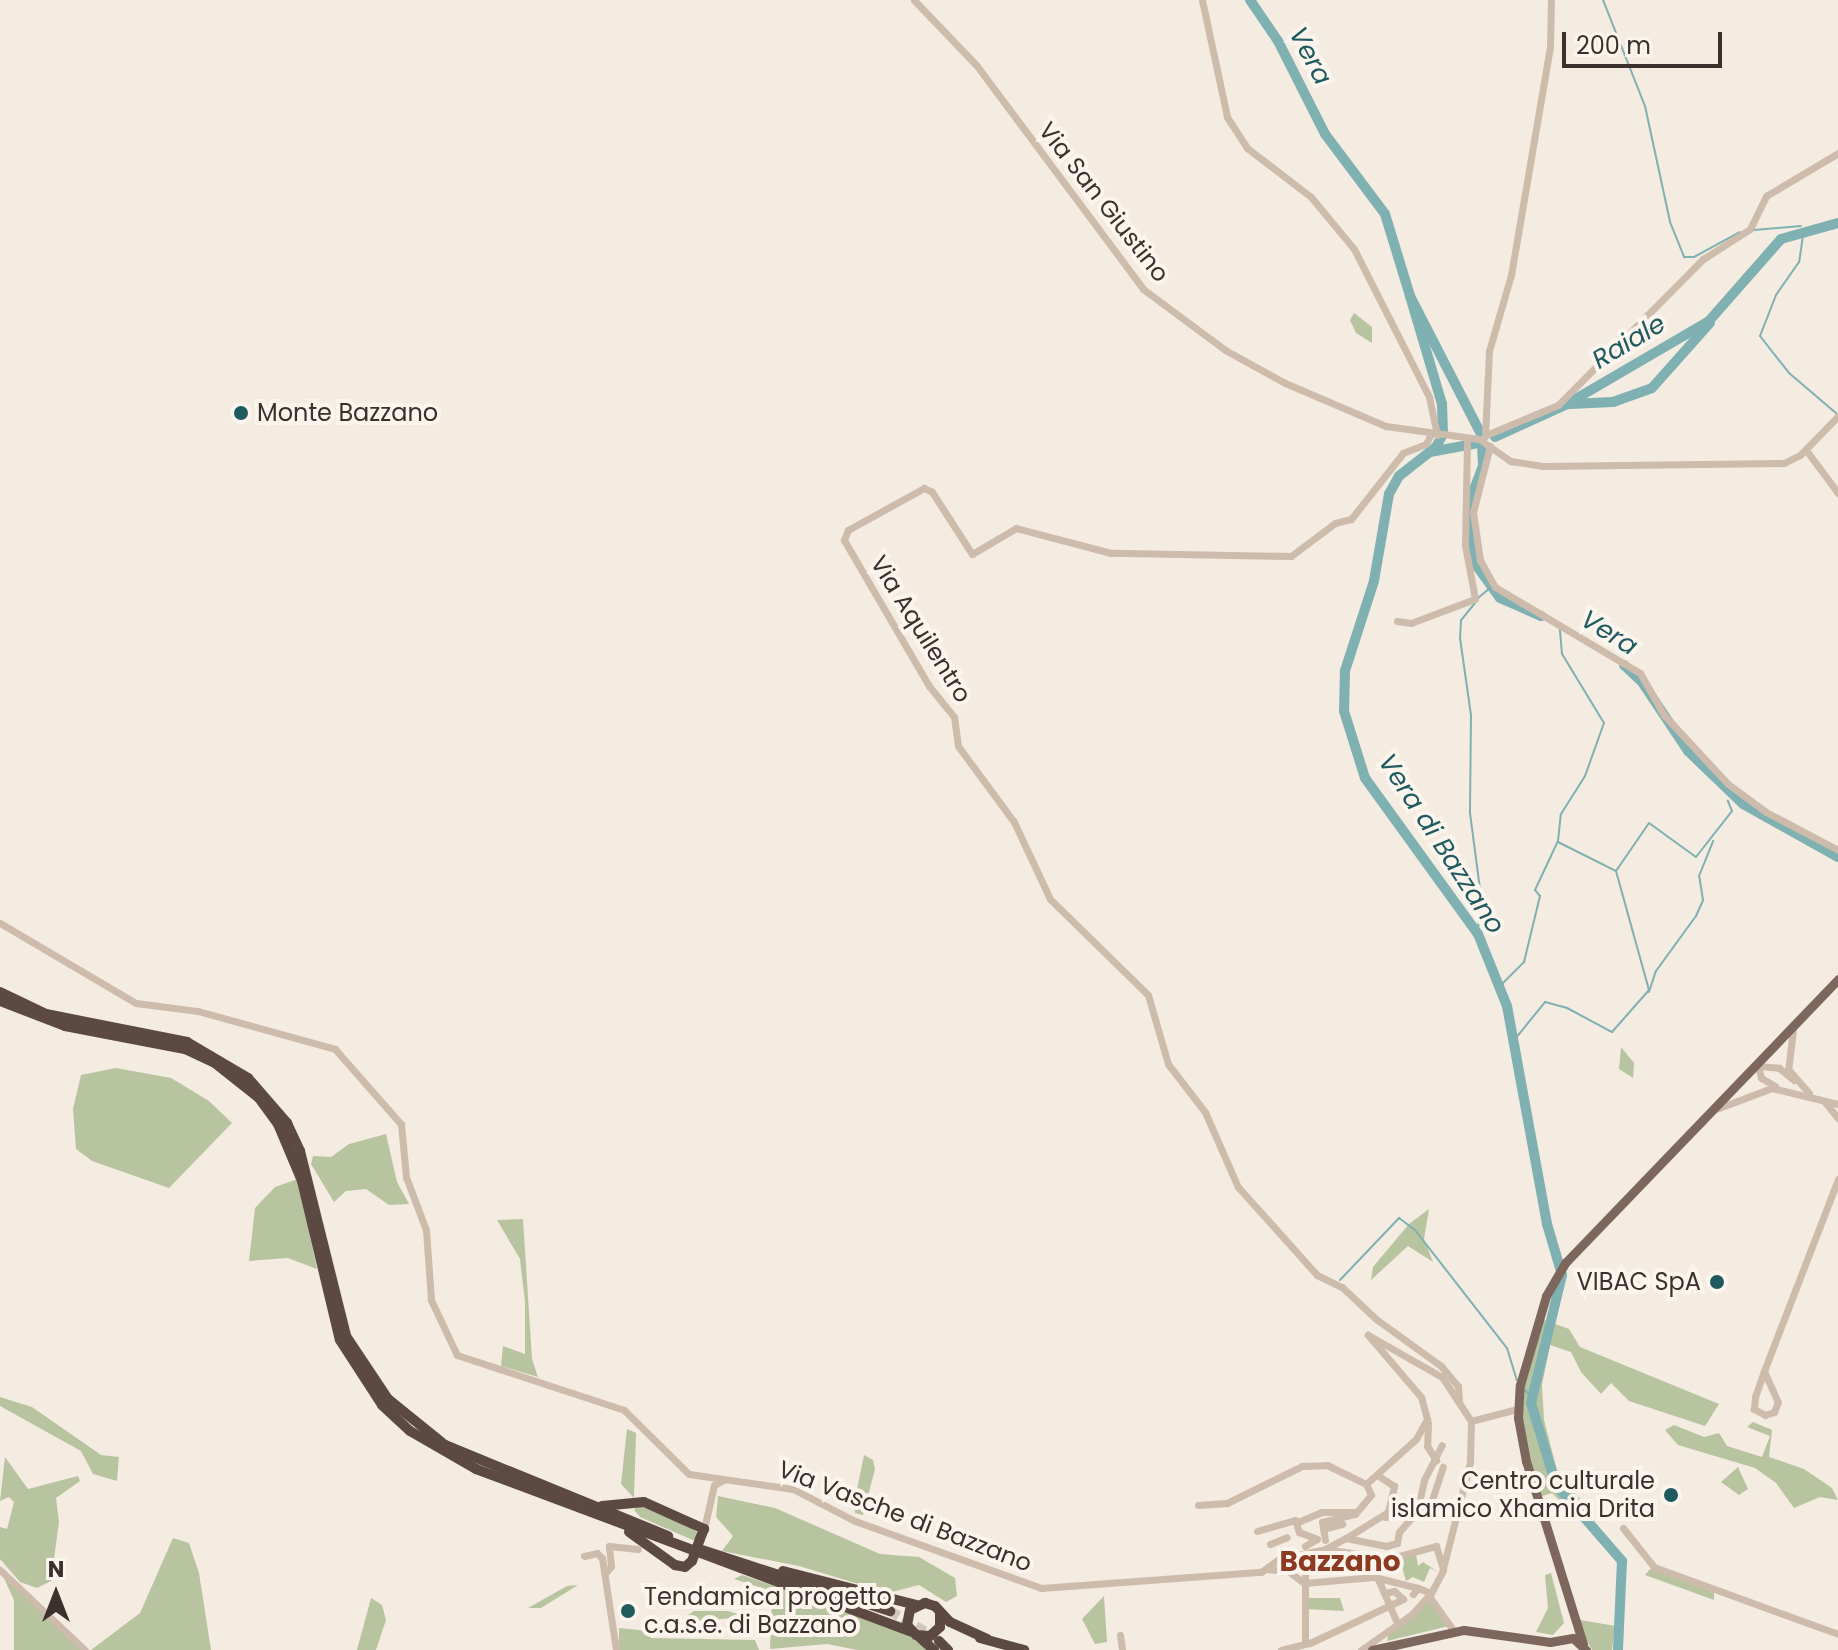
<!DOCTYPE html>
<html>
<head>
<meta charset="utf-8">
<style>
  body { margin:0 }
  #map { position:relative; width:1838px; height:1650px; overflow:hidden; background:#f4ebe1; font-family:Poppins,sans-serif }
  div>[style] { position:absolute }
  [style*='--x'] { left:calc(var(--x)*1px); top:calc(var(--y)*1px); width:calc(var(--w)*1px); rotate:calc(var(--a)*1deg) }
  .green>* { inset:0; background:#b8c4a0 }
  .stream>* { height:2px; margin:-1px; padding:0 1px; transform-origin:1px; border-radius:1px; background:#7fb0b2 }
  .river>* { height:10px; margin:-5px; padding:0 5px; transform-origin:5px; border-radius:5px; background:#7fb0b2 }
  .highway-tunnel>* { height:10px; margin-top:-5px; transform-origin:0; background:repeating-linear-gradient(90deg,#cfc6bd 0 10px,transparent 0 15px) }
  .minor>* { height:7px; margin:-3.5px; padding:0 3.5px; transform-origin:3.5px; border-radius:3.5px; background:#cdbbac }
  .major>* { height:9px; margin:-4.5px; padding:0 4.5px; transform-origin:4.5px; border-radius:4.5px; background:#7d675c }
  .highway>* { height:10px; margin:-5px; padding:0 5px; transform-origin:5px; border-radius:5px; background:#5c4a42 }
  .highway-bridge>* { height:10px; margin:-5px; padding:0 5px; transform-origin:5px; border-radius:5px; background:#5c4a42 }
  .dots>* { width:22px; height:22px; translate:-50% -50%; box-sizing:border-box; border:4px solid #fbf5ee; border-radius:50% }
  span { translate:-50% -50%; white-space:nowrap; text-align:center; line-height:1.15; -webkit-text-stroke:8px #fbf5ee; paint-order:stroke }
  .street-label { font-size:24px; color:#3b302b }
  .poi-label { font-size:24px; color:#3b302b }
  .left { translate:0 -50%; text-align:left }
  .right { translate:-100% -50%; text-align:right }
  .water-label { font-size:26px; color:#1f5a5e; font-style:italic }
  .quarter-label { font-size:28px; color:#8c3b22; font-weight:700 }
  .north { position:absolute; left:16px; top:1554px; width:80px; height:80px; -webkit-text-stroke:6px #fbf5ee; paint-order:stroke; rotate:0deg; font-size:22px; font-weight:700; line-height:32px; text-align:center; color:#3b302b }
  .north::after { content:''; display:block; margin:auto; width:28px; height:36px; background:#3b302b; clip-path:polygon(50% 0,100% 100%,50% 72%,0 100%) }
  .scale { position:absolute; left:1562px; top:32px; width:160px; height:36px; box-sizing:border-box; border:4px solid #3b302b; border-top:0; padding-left:10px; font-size:24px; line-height:28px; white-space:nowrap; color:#3b302b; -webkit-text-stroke:6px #fbf5ee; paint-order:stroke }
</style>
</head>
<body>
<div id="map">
  <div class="green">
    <div style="clip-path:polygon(1354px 313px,1372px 327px,1372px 343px,1356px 333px,1350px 320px)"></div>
    <div style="clip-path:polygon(1621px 1047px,1634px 1063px,1633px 1078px,1619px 1069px)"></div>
    <div style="clip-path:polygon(116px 1068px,171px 1078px,209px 1101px,232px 1123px,169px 1188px,92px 1161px,76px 1149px,73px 1109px,81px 1075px)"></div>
    <div style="clip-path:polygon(386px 1134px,397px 1182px,409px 1204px,389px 1205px,366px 1189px,346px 1191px,334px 1202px,311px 1164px,313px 1156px,331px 1157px,349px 1144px)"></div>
    <div style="clip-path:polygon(298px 1179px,317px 1269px,288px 1258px,249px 1261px,255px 1208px,275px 1187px)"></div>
    <div style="clip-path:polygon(1429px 1209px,1424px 1239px,1433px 1262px,1408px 1246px,1371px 1280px,1373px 1267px,1409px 1224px)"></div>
    <div style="clip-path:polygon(523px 1219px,532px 1359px,538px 1377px,501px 1366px,503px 1346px,525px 1354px,525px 1302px,520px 1259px,497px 1220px)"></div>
    <div style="clip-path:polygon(1541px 1319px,1569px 1329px,1580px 1347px,1719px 1404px,1705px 1426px,1629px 1401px,1611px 1383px,1601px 1394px,1581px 1372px,1571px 1352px,1550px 1345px,1542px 1385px,1544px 1420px,1558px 1474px,1581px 1500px,1577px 1508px,1568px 1509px,1552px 1493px,1539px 1497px,1519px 1408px)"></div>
    <div style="clip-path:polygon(0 1397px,32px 1407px,101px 1455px,119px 1457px,117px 1481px,93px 1474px,81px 1451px,0 1406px)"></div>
    <div style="clip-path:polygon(1753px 1422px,1772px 1430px,1769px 1457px,1804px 1469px,1832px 1488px,1838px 1500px,1820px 1497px,1794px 1508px,1776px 1483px,1755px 1468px,1678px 1445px,1665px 1430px,1674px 1425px,1704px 1437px,1719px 1433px,1727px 1446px,1762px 1457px,1770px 1436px,1747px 1427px)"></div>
    <div style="clip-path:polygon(627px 1429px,636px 1433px,634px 1498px,621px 1484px)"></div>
    <div style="clip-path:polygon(864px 1455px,873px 1460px,875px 1469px,863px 1515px,855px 1513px,854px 1504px)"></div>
    <div style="clip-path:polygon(5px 1457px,28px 1489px,78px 1476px,80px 1481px,56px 1498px,59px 1522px,51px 1581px,37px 1588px,20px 1582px,0 1559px,0 1527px,7px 1529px,14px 1502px,9px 1497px,0 1501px)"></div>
    <div style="clip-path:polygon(1738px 1467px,1748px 1489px,1739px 1495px,1721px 1482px)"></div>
    <div style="clip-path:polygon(718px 1496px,775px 1508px,880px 1554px,919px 1557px,955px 1578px,957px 1596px,946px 1602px,919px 1585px,888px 1593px,799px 1566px,722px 1551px,733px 1536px,716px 1517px)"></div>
    <div style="clip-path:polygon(638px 1505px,687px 1525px,698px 1533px,695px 1541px,640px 1517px,634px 1510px)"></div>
    <div style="clip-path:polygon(173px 1538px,189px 1543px,199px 1573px,211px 1650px,91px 1650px,140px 1613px)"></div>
    <div style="clip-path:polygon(1416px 1554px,1418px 1566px,1423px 1562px,1438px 1572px,1430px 1568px,1424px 1582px,1413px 1577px,1406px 1581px,1400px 1559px)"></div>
    <div style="clip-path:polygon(1650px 1569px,1714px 1592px,1714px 1600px,1645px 1575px)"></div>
    <div style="clip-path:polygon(1551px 1573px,1564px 1623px,1553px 1635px,1536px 1632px,1548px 1608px,1545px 1575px)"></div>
    <div style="clip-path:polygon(742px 1575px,899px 1628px,927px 1650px,857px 1650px,827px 1644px,770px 1649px,772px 1600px,777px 1593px,734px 1579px)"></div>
    <div style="clip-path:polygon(3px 1576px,81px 1650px,14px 1650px,14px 1600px)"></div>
    <div style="clip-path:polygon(578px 1585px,541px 1608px,528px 1608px,567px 1586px)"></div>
    <div style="clip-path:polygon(1104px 1596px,1107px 1642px,1095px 1644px,1082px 1619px)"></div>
    <div style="clip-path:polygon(371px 1598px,382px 1605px,386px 1620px,376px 1650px,357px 1650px)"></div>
    <div style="clip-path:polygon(1304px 1598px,1340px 1598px,1344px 1611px,1304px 1609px)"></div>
    <div style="clip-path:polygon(1429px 1599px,1449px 1626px,1387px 1641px,1388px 1636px)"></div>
    <div style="clip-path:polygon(694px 1611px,728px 1611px,746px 1617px,696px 1621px,688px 1615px)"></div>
    <div style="clip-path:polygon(1575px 1619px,1615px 1626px,1612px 1650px,1592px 1650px)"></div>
    <div style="clip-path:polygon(619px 1628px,649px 1631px,651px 1638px,755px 1640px,759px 1650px,619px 1650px)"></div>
  </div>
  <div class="stream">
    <div style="--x:1603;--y:0;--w:114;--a:68.4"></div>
    <div style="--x:1645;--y:106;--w:119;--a:77.8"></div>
    <div style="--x:1670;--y:222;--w:38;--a:68"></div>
    <div style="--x:1684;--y:257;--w:10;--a:0"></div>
    <div style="--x:1694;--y:257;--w:52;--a:-28.5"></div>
    <div style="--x:1754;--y:230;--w:47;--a:-4.9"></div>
    <div style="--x:1803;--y:235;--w:27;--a:98"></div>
    <div style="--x:1799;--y:262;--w:40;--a:124.9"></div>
    <div style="--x:1776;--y:295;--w:44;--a:111.3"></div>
    <div style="--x:1760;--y:336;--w:47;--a:51.9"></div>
    <div style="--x:1789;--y:373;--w:62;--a:40.4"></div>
    <div style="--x:1478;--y:598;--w:16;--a:-40"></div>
    <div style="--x:1475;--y:603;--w:22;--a:129"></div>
    <div style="--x:1461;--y:620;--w:18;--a:93"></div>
    <div style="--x:1460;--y:638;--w:78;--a:81.9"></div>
    <div style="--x:1471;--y:715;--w:98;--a:90.6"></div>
    <div style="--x:1470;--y:813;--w:77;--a:82.5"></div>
    <div style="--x:1480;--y:889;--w:45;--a:92.5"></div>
    <div style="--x:1558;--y:842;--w:65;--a:26.6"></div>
    <div style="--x:1616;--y:871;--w:58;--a:-55.5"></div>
    <div style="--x:1649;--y:823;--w:58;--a:35.9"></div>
    <div style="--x:1696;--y:857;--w:58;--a:-52"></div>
    <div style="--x:1732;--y:811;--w:11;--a:-112"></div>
    <div style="--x:1501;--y:985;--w:33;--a:-45"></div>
    <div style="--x:1524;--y:962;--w:68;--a:-76.4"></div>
    <div style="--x:1540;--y:896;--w:8;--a:-130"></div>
    <div style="--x:1535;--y:890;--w:54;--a:-64.9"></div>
    <div style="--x:1558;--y:841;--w:27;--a:-84"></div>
    <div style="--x:1561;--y:814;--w:45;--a:-57.7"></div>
    <div style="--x:1585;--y:776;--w:56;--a:-70.3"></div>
    <div style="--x:1604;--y:723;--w:81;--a:-121.3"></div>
    <div style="--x:1562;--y:654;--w:25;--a:-95"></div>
    <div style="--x:1649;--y:992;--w:22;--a:-72"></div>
    <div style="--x:1656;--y:971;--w:68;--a:-54"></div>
    <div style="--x:1696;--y:916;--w:17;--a:-66"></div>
    <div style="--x:1703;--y:900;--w:24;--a:-99"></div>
    <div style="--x:1699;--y:876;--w:38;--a:-68"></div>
    <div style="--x:1511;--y:1044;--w:54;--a:-51"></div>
    <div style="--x:1545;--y:1002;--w:23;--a:15"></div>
    <div style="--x:1567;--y:1008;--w:51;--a:28.1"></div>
    <div style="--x:1612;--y:1032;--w:56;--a:-48.6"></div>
    <div style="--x:1649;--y:990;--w:123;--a:-105.5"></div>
    <div style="--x:1340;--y:1280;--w:86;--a:-46.4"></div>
    <div style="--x:1399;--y:1218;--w:20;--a:37"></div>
    <div style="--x:1415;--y:1230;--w:150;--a:52.1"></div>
    <div style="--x:1507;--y:1348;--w:34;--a:73"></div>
    <div style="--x:1524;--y:1389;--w:11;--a:49"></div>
  </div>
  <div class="river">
    <div style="--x:1250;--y:0;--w:50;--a:55.7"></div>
    <div style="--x:1278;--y:41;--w:104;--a:63.2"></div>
    <div style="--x:1325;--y:134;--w:100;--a:53.1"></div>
    <div style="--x:1385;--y:214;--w:86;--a:73"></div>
    <div style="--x:1410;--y:296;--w:153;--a:62.8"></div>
    <div style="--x:1410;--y:296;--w:113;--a:73.5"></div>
    <div style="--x:1442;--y:404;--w:30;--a:88"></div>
    <div style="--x:1443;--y:434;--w:15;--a:118"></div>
    <div style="--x:1436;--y:447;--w:47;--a:141.9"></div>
    <div style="--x:1399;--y:476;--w:21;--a:119"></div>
    <div style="--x:1389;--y:494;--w:88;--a:99.8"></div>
    <div style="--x:1374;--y:581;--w:95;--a:107.9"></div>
    <div style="--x:1345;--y:671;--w:40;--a:91.4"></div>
    <div style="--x:1344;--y:711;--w:70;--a:72.6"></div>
    <div style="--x:1365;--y:778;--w:193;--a:54.1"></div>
    <div style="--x:1478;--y:934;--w:78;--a:68.1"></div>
    <div style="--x:1507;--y:1006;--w:222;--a:79.6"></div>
    <div style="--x:1547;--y:1224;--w:53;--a:73.6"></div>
    <div style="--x:1562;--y:1275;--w:132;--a:103.6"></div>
    <div style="--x:1531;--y:1403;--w:86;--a:73"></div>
    <div style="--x:1556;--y:1485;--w:101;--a:49"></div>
    <div style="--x:1622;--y:1561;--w:89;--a:92.6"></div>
    <div style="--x:1570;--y:404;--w:43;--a:-2.7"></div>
    <div style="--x:1613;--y:402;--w:41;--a:-19.7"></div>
    <div style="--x:1652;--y:388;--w:87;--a:-48.3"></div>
    <div style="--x:1495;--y:437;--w:79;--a:-24.6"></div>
    <div style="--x:1567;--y:404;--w:164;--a:-30.3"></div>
    <div style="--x:1709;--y:321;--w:109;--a:-48.7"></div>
    <div style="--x:1781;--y:239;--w:59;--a:-15.7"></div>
    <div style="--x:1482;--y:446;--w:20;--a:87"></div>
    <div style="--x:1483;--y:466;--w:36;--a:111"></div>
    <div style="--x:1470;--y:500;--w:62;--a:86.3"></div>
    <div style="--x:1474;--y:562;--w:44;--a:54.2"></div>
    <div style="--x:1500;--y:598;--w:45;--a:23.7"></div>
    <div style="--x:1430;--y:452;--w:45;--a:-10.3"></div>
    <div style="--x:1624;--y:665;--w:25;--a:43"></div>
    <div style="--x:1642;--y:682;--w:83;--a:56.3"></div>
    <div style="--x:1688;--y:751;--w:76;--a:43.9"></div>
    <div style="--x:1743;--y:804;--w:109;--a:29.2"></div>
  </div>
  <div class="highway-tunnel">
    <div style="--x:890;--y:1611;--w:53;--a:30.4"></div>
  </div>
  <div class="minor">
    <div style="--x:914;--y:0;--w:91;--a:46.3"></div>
    <div style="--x:977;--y:66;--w:278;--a:53.3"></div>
    <div style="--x:1143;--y:289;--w:102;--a:36.6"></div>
    <div style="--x:1225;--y:350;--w:68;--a:28.8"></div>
    <div style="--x:1285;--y:383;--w:110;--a:23.1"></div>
    <div style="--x:1386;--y:426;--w:94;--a:8"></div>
    <div style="--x:1479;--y:439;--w:39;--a:35"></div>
    <div style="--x:1511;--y:461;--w:33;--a:9"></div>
    <div style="--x:1544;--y:466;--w:240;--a:-0.7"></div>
    <div style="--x:1784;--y:463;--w:18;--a:-27"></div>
    <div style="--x:1800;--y:455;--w:54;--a:-45.7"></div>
    <div style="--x:1202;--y:0;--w:120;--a:77.9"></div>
    <div style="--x:1227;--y:117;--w:37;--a:57"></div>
    <div style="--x:1247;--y:148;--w:81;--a:37.4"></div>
    <div style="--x:1311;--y:197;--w:67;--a:50.4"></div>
    <div style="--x:1354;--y:249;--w:166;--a:63.1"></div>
    <div style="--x:1429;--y:397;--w:39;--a:78"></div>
    <div style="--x:1431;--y:434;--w:11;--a:117"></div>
    <div style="--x:1426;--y:444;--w:25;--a:159"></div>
    <div style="--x:1403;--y:453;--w:84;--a:128.2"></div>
    <div style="--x:1351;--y:519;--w:16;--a:166"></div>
    <div style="--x:1335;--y:523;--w:55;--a:143.1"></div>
    <div style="--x:1291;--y:556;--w:180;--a:-179"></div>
    <div style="--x:1111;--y:553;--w:98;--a:-165.3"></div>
    <div style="--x:1016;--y:528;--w:51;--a:149.4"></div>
    <div style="--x:972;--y:554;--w:74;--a:-122.8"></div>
    <div style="--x:932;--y:492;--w:9;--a:-153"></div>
    <div style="--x:924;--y:488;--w:87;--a:151.1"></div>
    <div style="--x:848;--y:530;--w:11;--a:112"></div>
    <div style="--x:844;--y:540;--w:169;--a:59.8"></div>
    <div style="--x:929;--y:686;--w:40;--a:51"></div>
    <div style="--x:954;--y:717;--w:29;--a:82"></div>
    <div style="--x:958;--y:746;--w:94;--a:53.6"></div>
    <div style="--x:1014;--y:822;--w:85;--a:64.9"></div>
    <div style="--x:1050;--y:899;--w:137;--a:44.4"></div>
    <div style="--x:1148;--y:995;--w:72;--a:73.8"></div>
    <div style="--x:1168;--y:1064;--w:61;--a:52.4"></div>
    <div style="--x:1205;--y:1112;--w:82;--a:66.3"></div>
    <div style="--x:1238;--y:1187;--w:118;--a:48.1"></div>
    <div style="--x:1317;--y:1275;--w:28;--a:26"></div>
    <div style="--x:1342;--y:1287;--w:47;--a:43.3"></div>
    <div style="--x:1376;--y:1319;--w:80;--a:35.9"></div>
    <div style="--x:1441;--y:1366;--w:26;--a:50"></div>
    <div style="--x:1458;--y:1386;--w:13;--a:86"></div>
    <div style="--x:1486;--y:435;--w:78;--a:-22.6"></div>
    <div style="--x:1558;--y:405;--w:206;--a:-45.2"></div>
    <div style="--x:1703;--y:259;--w:56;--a:-32.6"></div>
    <div style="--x:1750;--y:229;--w:37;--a:-64"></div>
    <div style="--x:1766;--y:196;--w:84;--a:-30.8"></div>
    <div style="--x:1485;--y:436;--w:85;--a:-87.3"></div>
    <div style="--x:1489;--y:351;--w:79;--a:-73.9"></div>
    <div style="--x:1511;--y:275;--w:232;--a:-80.3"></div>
    <div style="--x:1550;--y:46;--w:46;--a:-88.8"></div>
    <div style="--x:1490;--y:446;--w:68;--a:104.4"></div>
    <div style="--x:1473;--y:512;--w:49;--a:81.7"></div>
    <div style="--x:1480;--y:560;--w:31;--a:61"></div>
    <div style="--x:1495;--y:587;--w:169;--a:30.7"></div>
    <div style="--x:1640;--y:673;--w:48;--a:60.3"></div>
    <div style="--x:1664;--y:715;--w:94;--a:47.2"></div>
    <div style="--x:1728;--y:784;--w:47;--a:36.4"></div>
    <div style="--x:1766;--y:812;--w:81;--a:27.8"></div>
    <div style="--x:1806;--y:450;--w:54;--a:53.3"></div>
    <div style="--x:1397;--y:621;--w:14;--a:8"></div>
    <div style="--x:1411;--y:623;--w:68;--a:-20.6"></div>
    <div style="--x:1475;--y:599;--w:55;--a:-100.5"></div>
    <div style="--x:1465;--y:545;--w:107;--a:-88.9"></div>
    <div style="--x:0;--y:923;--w:158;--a:30.5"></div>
    <div style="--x:136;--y:1003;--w:63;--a:7.4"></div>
    <div style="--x:198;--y:1011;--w:142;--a:15.5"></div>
    <div style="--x:335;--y:1049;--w:100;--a:48.7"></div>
    <div style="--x:401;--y:1124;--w:53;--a:84.6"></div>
    <div style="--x:406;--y:1177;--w:57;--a:69.3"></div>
    <div style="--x:426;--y:1230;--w:70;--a:85.9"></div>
    <div style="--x:431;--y:1300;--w:61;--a:64.7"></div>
    <div style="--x:457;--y:1355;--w:176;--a:18.2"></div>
    <div style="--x:624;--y:1410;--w:91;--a:44.6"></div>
    <div style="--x:689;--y:1474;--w:105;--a:8.2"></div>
    <div style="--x:793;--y:1489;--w:70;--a:27.3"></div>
    <div style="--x:855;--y:1521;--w:198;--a:19.8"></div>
    <div style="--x:1041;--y:1588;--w:221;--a:-4.2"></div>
    <div style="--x:1261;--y:1572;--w:22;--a:-36"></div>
    <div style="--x:1279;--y:1559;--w:48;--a:-12"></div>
    <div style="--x:1326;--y:1549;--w:63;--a:9.2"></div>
    <div style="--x:1388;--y:1559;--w:50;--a:-15.2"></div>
    <div style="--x:1436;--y:1546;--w:24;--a:73"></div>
    <div style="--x:1793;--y:1030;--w:39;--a:97"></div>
    <div style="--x:1788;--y:1069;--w:32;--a:49"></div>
    <div style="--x:1775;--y:1086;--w:16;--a:-150"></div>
    <div style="--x:1761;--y:1078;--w:12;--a:-104"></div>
    <div style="--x:1758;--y:1066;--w:21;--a:5"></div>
    <div style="--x:1779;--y:1068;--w:19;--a:39"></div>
    <div style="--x:1824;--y:1101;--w:22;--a:51"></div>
    <div style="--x:1716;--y:1109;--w:60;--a:-20.6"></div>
    <div style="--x:1772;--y:1088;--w:68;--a:13.6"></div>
    <div style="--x:1764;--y:1371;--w:34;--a:66"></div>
    <div style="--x:1778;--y:1402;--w:11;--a:112"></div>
    <div style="--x:1774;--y:1412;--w:9;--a:162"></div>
    <div style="--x:1765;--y:1415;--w:13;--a:-151"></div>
    <div style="--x:1754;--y:1409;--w:12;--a:-85"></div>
    <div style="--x:1755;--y:1397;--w:28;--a:-71"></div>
    <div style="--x:1764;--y:1371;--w:206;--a:-68.9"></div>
    <div style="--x:1471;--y:1421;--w:48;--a:-14.6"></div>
    <div style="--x:1428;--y:1423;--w:23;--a:92"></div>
    <div style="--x:1427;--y:1446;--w:17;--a:57"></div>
    <div style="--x:1366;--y:1484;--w:67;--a:-42"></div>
    <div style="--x:1416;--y:1439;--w:23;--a:-61"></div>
    <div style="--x:1427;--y:1419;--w:23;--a:-105"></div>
    <div style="--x:1421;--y:1397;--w:82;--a:-130.5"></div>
    <div style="--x:1368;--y:1335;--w:85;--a:29.6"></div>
    <div style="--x:1442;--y:1377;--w:53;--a:56.6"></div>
    <div style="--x:1198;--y:1505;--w:29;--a:-4"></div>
    <div style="--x:1227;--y:1503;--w:84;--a:-26.3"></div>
    <div style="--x:1302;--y:1466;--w:25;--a:-2"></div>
    <div style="--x:1327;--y:1465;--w:43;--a:26"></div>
    <div style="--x:1417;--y:1511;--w:19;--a:-36"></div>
    <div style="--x:1432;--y:1500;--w:35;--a:-72"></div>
    <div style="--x:1385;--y:1517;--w:15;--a:-4"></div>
    <div style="--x:1400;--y:1516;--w:24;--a:-38"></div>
    <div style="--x:1298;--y:1522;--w:25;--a:-23"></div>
    <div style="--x:1321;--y:1512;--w:32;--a:0"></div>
    <div style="--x:1623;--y:1528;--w:50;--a:51.5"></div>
    <div style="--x:1654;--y:1567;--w:196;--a:20"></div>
    <div style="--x:704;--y:1529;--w:45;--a:-77.2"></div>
    <div style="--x:714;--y:1485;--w:11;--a:-27"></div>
    <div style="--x:1323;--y:1529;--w:20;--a:-15"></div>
    <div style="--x:1257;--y:1531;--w:40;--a:-16"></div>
    <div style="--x:1295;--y:1520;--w:13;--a:72"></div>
    <div style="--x:1299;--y:1532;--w:19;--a:21"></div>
    <div style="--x:1317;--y:1539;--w:14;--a:150"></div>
    <div style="--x:1346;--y:1538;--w:49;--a:-31.8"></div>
    <div style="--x:1388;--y:1512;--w:27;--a:-77"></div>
    <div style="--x:1394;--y:1486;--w:20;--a:-147"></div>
    <div style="--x:1325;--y:1540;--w:18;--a:-99"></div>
    <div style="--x:1322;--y:1522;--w:34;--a:-14"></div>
    <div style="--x:1355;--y:1514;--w:25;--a:-50"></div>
    <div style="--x:1371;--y:1495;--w:12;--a:-114"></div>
    <div style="--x:1270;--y:1544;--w:18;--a:-22"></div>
    <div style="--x:1386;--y:1546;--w:11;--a:-15"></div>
    <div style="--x:1397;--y:1543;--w:11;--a:-80"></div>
    <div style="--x:1399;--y:1532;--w:28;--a:-49"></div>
    <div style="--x:1417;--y:1511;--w:32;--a:-77"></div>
    <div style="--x:1424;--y:1480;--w:39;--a:-63"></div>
    <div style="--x:1323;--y:1550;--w:26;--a:-28"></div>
    <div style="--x:1346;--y:1538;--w:41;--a:11.3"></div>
    <div style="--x:1305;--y:1554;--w:88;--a:90"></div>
    <div style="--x:584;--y:1556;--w:13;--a:-13"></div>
    <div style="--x:597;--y:1553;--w:7;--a:45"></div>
    <div style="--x:602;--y:1558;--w:93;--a:81.3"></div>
    <div style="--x:1266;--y:1569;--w:22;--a:5"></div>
    <div style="--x:1288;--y:1571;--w:20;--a:37"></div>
    <div style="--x:1304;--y:1583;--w:70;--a:-4.9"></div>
    <div style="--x:1374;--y:1577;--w:45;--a:14"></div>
    <div style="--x:0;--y:1570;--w:117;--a:43.3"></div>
    <div style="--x:1333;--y:1570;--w:12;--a:-14"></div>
    <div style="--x:1345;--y:1567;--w:14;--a:-69"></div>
    <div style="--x:605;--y:1574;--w:10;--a:-53"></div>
    <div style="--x:611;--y:1566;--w:20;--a:-96"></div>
    <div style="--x:609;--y:1546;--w:29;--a:6"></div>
    <div style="--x:1369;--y:1577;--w:21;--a:-59"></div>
    <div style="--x:1378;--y:1579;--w:50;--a:66.5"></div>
    <div style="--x:1431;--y:1593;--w:24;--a:-62"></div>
    <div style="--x:1442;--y:1572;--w:114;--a:-75.7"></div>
    <div style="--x:1470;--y:1462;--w:41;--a:-88.6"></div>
    <div style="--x:1429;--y:1596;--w:42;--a:54.8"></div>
    <div style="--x:1120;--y:1635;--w:15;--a:82"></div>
    <div style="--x:1281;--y:1650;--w:30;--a:-14"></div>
    <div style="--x:1310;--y:1643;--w:103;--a:-25.3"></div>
    <div style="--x:1403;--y:1599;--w:12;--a:-138"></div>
    <div style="--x:1394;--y:1591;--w:9;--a:167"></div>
    <div style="--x:1361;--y:1650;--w:62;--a:-35.2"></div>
    <div style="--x:1412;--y:1614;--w:28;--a:-48"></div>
    <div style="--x:1431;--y:1593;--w:14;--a:-159"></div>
    <div style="--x:1418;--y:1588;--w:8;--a:130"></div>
  </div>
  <div class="major">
    <div style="--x:1583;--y:1644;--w:192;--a:-107.3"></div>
    <div style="--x:1526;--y:1461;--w:44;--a:-100.5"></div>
    <div style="--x:1518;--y:1418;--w:33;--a:-87"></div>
    <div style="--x:1520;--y:1385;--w:93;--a:-73.7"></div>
    <div style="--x:1546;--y:1296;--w:39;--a:-60"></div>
    <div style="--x:1566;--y:1262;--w:393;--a:-46.1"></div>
    <div style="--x:1372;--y:1650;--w:94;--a:-12.3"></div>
    <div style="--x:1464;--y:1630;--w:87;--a:7.9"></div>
    <div style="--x:1550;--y:1642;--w:23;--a:-10"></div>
    <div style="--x:1573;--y:1638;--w:18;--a:43"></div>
  </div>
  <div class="highway">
    <div style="--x:0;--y:992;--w:51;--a:25.6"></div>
    <div style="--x:46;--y:1014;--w:144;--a:11.2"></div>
    <div style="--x:187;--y:1042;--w:71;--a:30.5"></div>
    <div style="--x:248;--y:1078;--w:60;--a:49.1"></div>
    <div style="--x:287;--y:1123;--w:31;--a:65"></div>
    <div style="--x:300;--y:1151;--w:191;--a:76"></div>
    <div style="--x:346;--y:1336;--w:76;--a:56.3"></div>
    <div style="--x:388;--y:1399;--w:73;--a:38.9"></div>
    <div style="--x:445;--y:1445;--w:241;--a:22.2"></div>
    <div style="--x:0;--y:1001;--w:70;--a:21"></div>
    <div style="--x:65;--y:1026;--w:122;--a:10.9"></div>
    <div style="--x:185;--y:1049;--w:33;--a:25"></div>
    <div style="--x:215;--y:1063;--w:56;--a:38.5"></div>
    <div style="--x:259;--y:1098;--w:32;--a:54"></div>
    <div style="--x:278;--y:1124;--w:62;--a:67.2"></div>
    <div style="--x:302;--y:1181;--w:163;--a:76.6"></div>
    <div style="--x:340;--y:1340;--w:77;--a:57.1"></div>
    <div style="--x:382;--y:1405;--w:38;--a:43"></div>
    <div style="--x:410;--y:1431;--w:76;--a:29.9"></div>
    <div style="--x:476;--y:1469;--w:465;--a:20.5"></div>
    <div style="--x:602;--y:1506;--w:42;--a:-5.4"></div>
    <div style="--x:644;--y:1502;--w:66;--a:24.2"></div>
    <div style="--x:704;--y:1529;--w:11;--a:112"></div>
    <div style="--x:629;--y:1532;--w:57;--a:35.7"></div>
    <div style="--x:675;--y:1565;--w:10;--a:11"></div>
    <div style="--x:685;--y:1567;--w:9;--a:-41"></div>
    <div style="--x:702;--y:1550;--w:198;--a:18"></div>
    <div style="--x:783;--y:1571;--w:137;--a:14.3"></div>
    <div style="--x:940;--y:1614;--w:13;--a:90"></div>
    <div style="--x:940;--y:1627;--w:13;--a:138"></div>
    <div style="--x:930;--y:1636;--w:14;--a:-176"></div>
    <div style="--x:916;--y:1635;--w:13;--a:-132"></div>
    <div style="--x:907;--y:1625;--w:15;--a:-79"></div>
    <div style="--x:910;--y:1610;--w:17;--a:-25"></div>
    <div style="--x:925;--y:1603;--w:10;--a:17"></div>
    <div style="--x:935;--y:1606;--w:22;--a:47"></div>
    <div style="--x:950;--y:1622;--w:41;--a:24.7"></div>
    <div style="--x:919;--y:1637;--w:20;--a:41"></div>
    <div style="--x:980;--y:1638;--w:46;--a:15.3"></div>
    <div style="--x:939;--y:1641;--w:13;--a:45"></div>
  </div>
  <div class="highway-bridge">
    <div style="--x:692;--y:1561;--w:23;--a:-70"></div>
  </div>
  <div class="dots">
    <div style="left:241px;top:413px;background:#1f5a5e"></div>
    <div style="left:1717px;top:1282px;background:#1f5a5e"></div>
    <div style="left:1671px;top:1495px;background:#1f5a5e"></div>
    <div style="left:628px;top:1611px;background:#1f5a5e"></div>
  </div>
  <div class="street-label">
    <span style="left:1104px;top:202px;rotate:52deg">Via San Giustino</span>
    <span style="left:921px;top:629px;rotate:58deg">Via Aquilentro</span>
    <span style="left:905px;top:1516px;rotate:21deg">Via Vasche di Bazzano</span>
  </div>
  <div class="poi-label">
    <span class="left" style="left:257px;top:413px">Monte Bazzano</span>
    <span class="right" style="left:1701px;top:1282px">VIBAC SpA</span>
    <span class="right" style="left:1655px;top:1495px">Centro culturale<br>islamico Xhamia Drita</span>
    <span class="left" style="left:644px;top:1611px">Tendamica progetto<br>c.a.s.e. di Bazzano</span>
  </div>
  <div class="water-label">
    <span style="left:1310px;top:56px;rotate:62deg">Vera</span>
    <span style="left:1629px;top:342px;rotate:-31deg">Raiale</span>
    <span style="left:1609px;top:633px;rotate:32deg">Vera</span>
    <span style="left:1441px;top:844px;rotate:57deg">Vera di Bazzano</span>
  </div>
  <div class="quarter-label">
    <span style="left:1340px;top:1562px">Bazzano</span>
  </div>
  <div class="north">N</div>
  <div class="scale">200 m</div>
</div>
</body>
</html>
